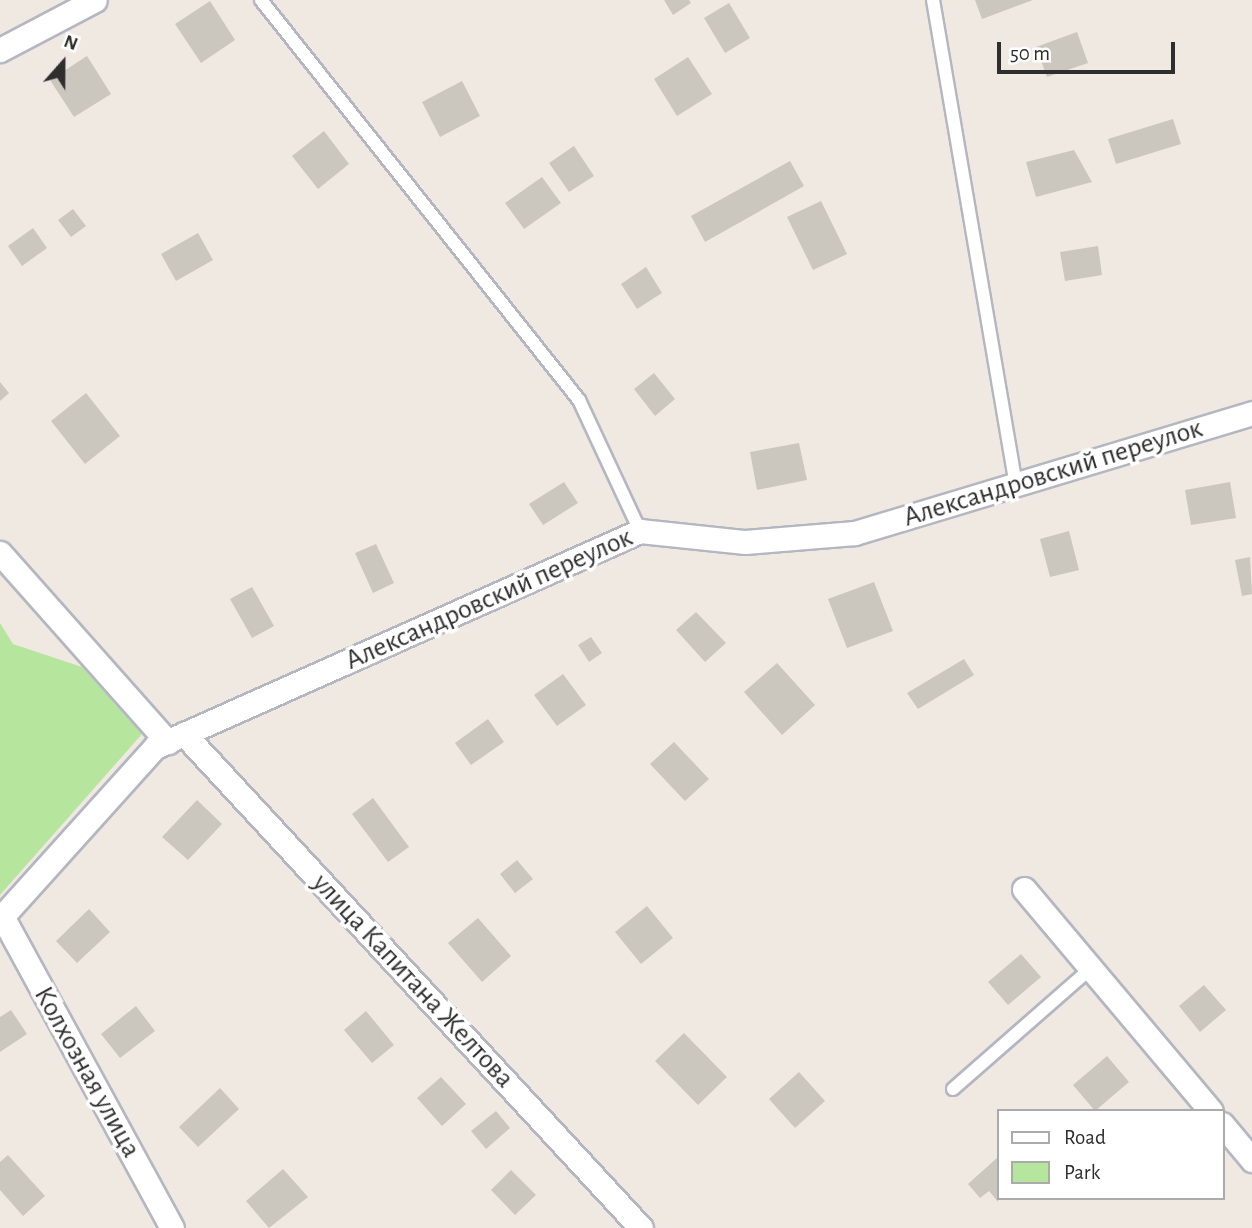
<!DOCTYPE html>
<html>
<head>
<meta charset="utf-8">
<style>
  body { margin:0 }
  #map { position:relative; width:1252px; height:1228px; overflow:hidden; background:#efe9e1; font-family:"Alegreya Sans",sans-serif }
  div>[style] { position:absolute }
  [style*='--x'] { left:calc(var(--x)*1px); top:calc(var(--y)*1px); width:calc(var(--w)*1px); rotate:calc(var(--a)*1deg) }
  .green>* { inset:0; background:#b6e59e }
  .building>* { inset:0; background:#cbc7bf }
  .roads { filter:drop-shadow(2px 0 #b4b7c1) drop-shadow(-2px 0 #b4b7c1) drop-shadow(0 2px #b4b7c1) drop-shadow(0 -2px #b4b7c1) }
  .service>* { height:12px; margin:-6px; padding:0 6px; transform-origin:6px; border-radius:6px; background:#fff }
  .minor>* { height:23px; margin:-11.5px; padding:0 11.5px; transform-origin:11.5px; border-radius:11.5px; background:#fff }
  span { translate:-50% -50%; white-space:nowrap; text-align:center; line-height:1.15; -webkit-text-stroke:7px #fff; paint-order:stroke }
  .street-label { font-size:28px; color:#2e2e2e }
  .legend { position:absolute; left:997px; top:1109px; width:228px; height:91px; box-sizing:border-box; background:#fff; border:2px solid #ababab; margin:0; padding:9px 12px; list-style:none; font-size:21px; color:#2e2e2e }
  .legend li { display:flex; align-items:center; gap:14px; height:35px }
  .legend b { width:35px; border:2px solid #ababab }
  .north { position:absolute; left:28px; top:28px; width:70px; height:70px; -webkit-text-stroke:5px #fff; paint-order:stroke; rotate:21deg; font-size:19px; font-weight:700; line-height:28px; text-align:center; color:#2e2e2e }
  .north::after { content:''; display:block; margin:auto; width:24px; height:32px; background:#2e2e2e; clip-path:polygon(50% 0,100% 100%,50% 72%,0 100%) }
  .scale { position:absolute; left:997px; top:42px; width:178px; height:32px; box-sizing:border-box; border:4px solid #2e2e2e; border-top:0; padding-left:9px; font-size:21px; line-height:24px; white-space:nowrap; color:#2e2e2e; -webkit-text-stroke:5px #fff; paint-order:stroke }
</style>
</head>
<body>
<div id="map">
  <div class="green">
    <div style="clip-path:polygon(0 623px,13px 644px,82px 667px,142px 734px,0 895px)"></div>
  </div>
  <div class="building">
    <div style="clip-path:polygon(664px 0,689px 0,691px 3px,673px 15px)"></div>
    <div style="clip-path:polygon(975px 0,1033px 0,982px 19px)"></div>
    <div style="clip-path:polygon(210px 1px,235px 40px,201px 63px,175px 24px)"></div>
    <div style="clip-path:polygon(729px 3px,750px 38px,725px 53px,704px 18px)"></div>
    <div style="clip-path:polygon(1077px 32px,1088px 63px,1047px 77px,1036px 47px)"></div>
    <div style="clip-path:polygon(87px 56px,111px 94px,74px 117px,50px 80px)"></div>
    <div style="clip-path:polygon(688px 57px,712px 94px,677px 116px,654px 79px)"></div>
    <div style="clip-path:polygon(462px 81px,480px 116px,440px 137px,422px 102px)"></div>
    <div style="clip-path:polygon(1173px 119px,1181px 144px,1116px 164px,1108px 139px)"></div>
    <div style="clip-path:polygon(324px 131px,349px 164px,318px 189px,292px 156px)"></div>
    <div style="clip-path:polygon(574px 146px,594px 176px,569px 192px,549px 163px)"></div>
    <div style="clip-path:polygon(1074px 150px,1092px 182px,1036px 197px,1026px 162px)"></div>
    <div style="clip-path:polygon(790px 161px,804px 186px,705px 242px,691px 216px)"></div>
    <div style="clip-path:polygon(542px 177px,561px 203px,524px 229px,505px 203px)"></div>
    <div style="clip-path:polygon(821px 201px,847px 254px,813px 270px,787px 217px)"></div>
    <div style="clip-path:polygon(73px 209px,86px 226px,71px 237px,58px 220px)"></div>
    <div style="clip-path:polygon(33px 228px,47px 248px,22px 266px,8px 246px)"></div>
    <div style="clip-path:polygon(198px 233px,213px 260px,176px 281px,161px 254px)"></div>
    <div style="clip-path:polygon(1098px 246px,1102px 275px,1065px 281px,1060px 252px)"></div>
    <div style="clip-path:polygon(646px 267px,662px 293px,637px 309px,621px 284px)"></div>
    <div style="clip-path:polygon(654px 373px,675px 399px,655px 416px,634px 389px)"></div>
    <div style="clip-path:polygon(0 382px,9px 393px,0 401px)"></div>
    <div style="clip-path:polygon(86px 393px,120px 436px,85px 464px,51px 421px)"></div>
    <div style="clip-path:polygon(799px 443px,807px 480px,757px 490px,750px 452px)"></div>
    <div style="clip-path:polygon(564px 482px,578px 503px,543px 525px,529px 504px)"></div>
    <div style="clip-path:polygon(1230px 482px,1236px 518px,1191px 525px,1185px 490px)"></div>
    <div style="clip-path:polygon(1069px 531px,1079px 570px,1050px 577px,1040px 539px)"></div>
    <div style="clip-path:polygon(376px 544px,394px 583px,373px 593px,355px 553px)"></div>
    <div style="clip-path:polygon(1250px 557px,1252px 594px,1242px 596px,1235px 560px)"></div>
    <div style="clip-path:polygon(874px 582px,893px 631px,847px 648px,828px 599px)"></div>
    <div style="clip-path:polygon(252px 587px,274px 626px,252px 638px,230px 599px)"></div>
    <div style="clip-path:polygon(696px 612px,726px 643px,705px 662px,676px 630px)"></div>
    <div style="clip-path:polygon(591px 637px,602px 653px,589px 662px,578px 645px)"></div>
    <div style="clip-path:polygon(964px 659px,974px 675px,918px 709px,907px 693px)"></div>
    <div style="clip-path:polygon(777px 663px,815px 705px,782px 735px,744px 692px)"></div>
    <div style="clip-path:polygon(563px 674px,586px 705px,557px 726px,534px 695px)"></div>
    <div style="clip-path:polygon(488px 719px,504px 742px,471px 765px,455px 743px)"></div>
    <div style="clip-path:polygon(674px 742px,709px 779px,685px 801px,650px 764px)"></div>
    <div style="clip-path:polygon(373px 798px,409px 847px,388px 862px,352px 814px)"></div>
    <div style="clip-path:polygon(197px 800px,222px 824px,188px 860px,162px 837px)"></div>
    <div style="clip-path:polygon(517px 860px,533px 879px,515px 893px,500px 874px)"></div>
    <div style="clip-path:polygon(647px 906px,673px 938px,641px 964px,615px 932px)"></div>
    <div style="clip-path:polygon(89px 909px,110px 932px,77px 963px,56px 941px)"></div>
    <div style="clip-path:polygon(478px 918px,511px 956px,482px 982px,448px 943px)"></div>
    <div style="clip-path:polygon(1021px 954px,1041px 977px,1008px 1005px,988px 982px)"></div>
    <div style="clip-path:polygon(1204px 985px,1226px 1010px,1200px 1032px,1179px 1006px)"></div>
    <div style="clip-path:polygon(136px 1006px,155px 1031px,120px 1058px,101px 1034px)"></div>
    <div style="clip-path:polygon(11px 1010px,27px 1034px,0 1052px,0 1017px)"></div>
    <div style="clip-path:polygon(366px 1011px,394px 1045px,372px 1063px,344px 1030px)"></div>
    <div style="clip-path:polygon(684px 1033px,727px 1077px,698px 1105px,655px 1061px)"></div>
    <div style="clip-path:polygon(1107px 1056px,1129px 1082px,1095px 1111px,1073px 1085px)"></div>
    <div style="clip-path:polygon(799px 1072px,825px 1101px,795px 1128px,769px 1099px)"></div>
    <div style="clip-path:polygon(441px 1077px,466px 1104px,442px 1126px,417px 1098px)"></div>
    <div style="clip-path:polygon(220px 1088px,239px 1109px,198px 1147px,179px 1127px)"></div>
    <div style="clip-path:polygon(496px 1111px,510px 1128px,486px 1149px,471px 1131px)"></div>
    <div style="clip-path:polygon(8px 1155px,45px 1196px,23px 1216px,0 1190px,0 1162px)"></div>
    <div style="clip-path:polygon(998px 1157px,998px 1202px,989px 1191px,980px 1198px,968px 1184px)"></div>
    <div style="clip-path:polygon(283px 1169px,308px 1197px,269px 1228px,246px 1201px)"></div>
    <div style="clip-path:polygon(511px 1170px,536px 1195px,515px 1215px,491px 1190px)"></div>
  </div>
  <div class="roads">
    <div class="service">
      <div style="--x:261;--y:0;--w:511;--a:51.52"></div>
      <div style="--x:579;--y:400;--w:145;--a:65"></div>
      <div style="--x:933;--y:0;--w:492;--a:80.3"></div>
      <div style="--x:953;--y:1089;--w:184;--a:-41.2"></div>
    </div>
    <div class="minor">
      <div style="--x:0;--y:50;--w:107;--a:-27.8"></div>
      <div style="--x:0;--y:553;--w:253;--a:48.4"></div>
      <div style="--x:184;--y:734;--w:673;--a:47.23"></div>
      <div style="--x:1024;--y:889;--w:290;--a:49.9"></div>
      <div style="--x:2;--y:916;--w:355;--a:61.4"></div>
      <div style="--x:0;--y:919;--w:232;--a:-48"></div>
      <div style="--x:155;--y:747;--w:531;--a:-24.01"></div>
      <div style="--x:640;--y:531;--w:106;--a:6"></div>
      <div style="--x:745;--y:542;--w:110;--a:-4.7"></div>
      <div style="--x:855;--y:533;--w:415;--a:-16.8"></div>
      <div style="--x:1222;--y:1124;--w:47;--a:50.2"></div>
    </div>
  </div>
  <div class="street-label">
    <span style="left:1053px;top:473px;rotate:-17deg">Александровский переулок</span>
    <span style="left:489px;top:599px;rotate:-24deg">Александровский переулок</span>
    <span style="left:413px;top:981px;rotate:47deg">улица Капитана Желтова</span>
    <span style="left:87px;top:1072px;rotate:61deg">Колхозная улица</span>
  </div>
  <ul class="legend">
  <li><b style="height:9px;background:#fff"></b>Road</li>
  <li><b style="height:19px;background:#b6e59e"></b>Park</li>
  </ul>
  <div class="north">N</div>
  <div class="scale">50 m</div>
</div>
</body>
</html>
